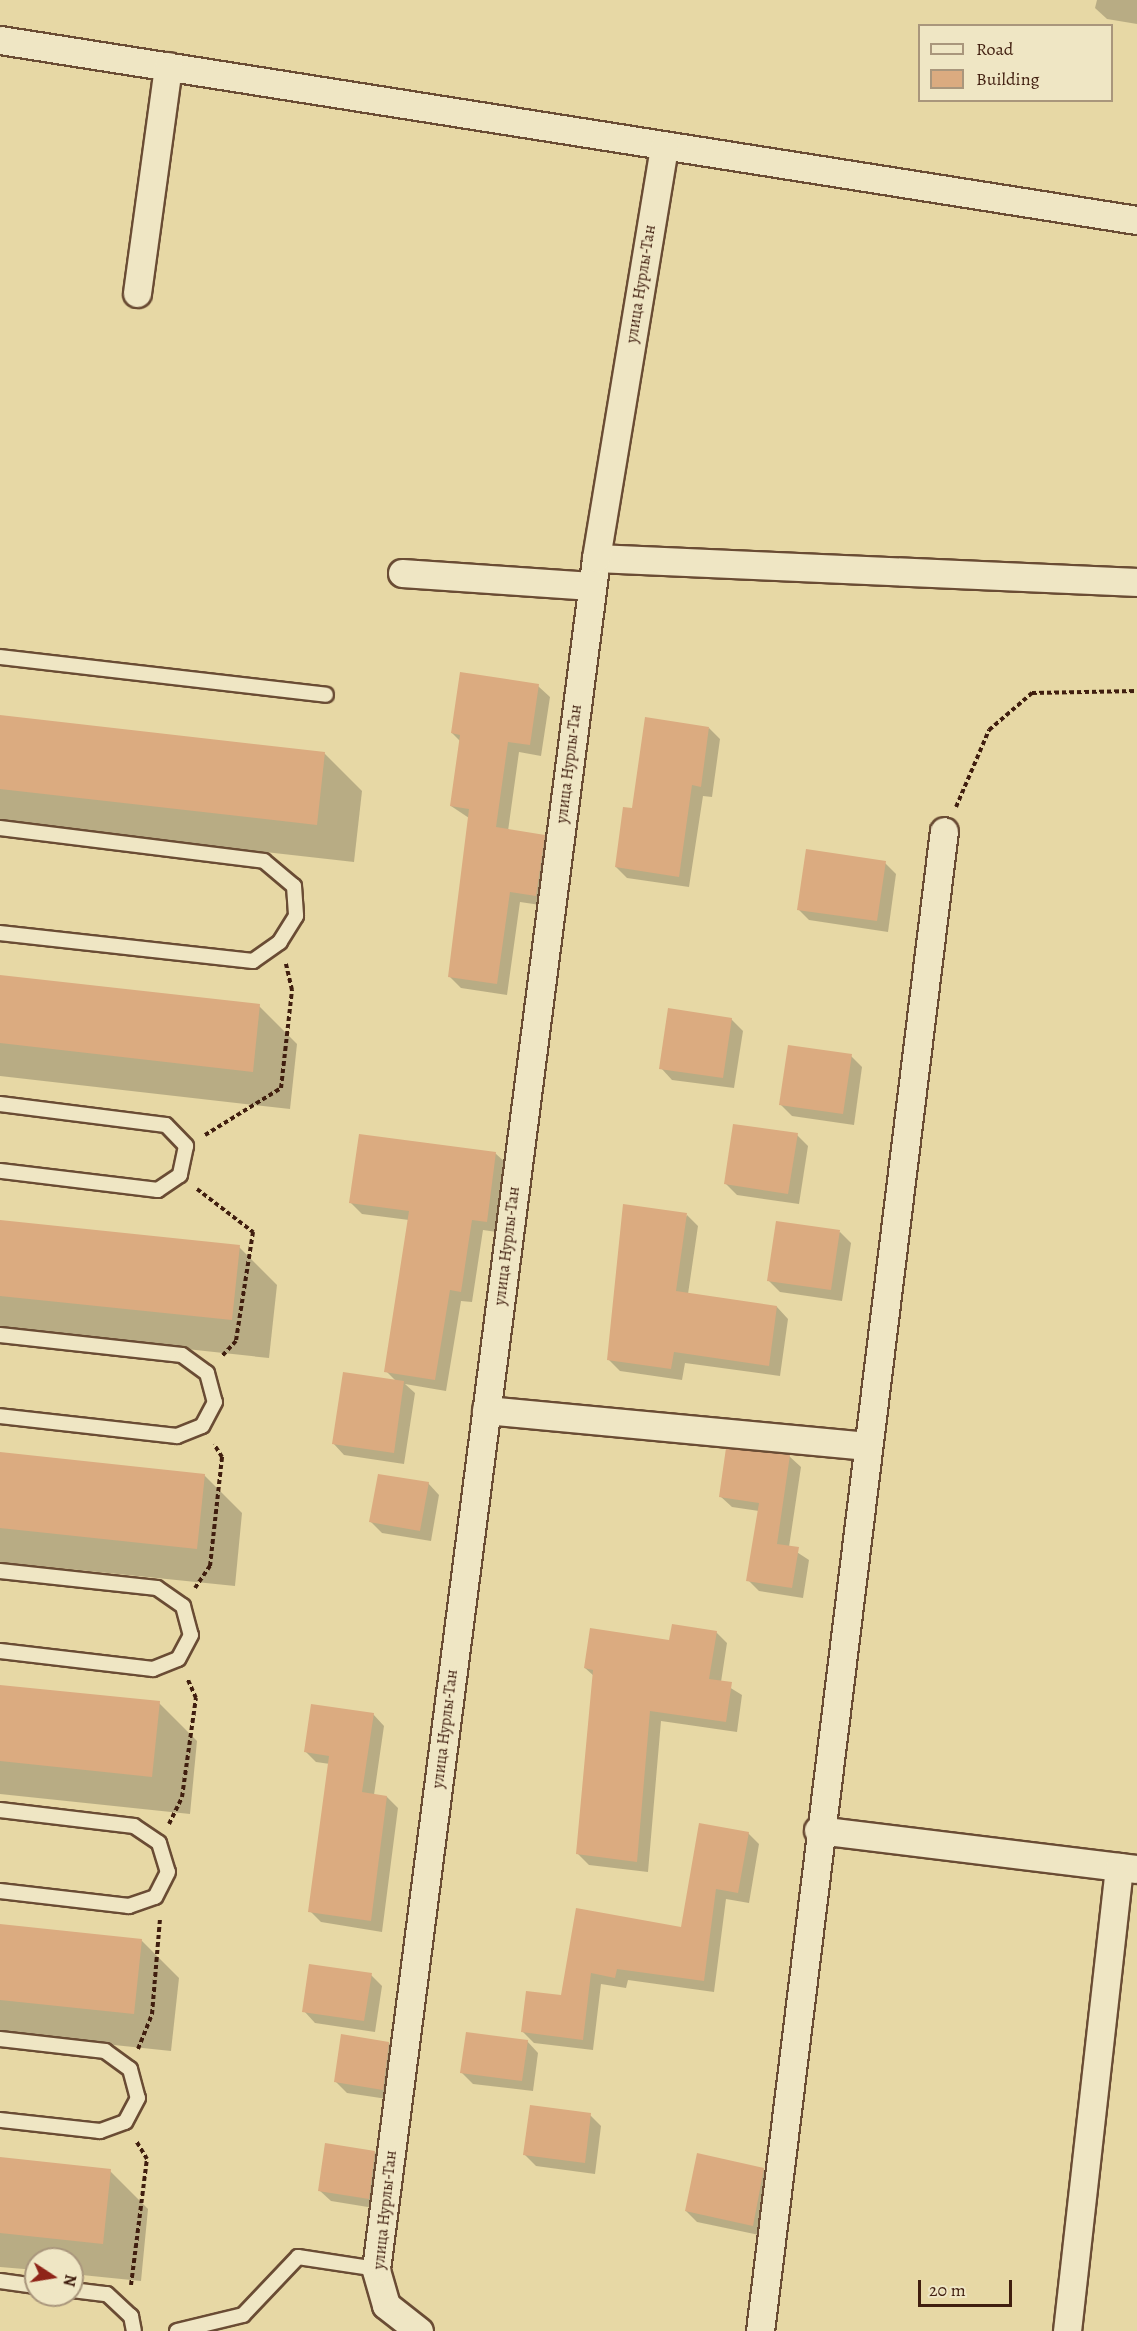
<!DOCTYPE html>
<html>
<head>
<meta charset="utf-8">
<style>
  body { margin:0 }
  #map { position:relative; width:1137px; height:2331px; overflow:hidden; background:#e7d8a5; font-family:Alegreya,serif }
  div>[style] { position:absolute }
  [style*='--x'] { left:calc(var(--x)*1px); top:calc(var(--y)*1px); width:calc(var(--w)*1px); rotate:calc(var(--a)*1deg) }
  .shadow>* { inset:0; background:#0003 }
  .building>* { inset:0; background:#dbab80 }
  .path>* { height:4px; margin-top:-2px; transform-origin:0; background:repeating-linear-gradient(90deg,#401e0f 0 4.5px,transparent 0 7.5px) }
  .roads { filter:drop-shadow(2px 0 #6a4c34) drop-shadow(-2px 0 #6a4c34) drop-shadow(0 2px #6a4c34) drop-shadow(0 -2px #6a4c34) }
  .lane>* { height:14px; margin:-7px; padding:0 7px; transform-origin:7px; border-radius:7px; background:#efe6c4 }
  .street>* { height:27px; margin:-13.5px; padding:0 13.5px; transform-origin:13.5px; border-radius:13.5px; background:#efe6c4 }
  span { translate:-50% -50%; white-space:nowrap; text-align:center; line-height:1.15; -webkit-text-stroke:5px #efe6c4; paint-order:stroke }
  .street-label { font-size:16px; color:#401e0f }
  .legend { position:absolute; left:918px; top:24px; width:195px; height:78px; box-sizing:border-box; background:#efe6c4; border:2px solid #a9967c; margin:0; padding:8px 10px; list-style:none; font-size:18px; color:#401e0f }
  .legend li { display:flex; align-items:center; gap:12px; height:30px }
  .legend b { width:30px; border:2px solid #a9967c }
  .north { position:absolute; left:24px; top:2247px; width:60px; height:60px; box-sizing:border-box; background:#efe6c4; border:2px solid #a9967c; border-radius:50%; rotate:102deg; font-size:16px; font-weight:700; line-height:24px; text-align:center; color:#401e0f }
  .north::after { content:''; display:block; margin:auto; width:21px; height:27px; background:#8f2418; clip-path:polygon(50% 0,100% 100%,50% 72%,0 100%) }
  .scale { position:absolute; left:918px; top:2280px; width:94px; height:27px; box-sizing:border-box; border:3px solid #401e0f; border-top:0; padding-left:8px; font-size:18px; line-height:21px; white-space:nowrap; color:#401e0f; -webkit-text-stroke:4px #efe6c4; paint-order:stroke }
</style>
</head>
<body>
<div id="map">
  <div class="shadow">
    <div style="clip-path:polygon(1097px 0,1137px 0,1137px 24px,1107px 19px,1095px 8px)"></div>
    <div style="clip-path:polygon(538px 686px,550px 697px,541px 756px,519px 752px,508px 831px,544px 836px,555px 847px,547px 906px,520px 902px,507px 995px,461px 988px,450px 977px,469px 818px,451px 806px,460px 741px,452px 733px)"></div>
    <div style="clip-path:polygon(0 716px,324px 753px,362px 791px,354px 862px,0 822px)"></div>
    <div style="clip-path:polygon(709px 728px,720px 739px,712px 797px,703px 796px,689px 887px,627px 878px,616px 867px,633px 810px)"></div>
    <div style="clip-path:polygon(885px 863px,896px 874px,888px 932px,809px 920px,798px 909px)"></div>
    <div style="clip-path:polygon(0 976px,259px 1006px,297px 1044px,290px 1109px,0 1076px)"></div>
    <div style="clip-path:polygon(731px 1019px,743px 1031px,734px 1088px,672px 1080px,661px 1068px)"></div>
    <div style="clip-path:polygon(851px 1056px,862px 1067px,854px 1125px,792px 1116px,781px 1105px)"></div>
    <div style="clip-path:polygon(797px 1135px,808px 1146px,799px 1204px,737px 1195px,726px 1184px)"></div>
    <div style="clip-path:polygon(495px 1153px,507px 1164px,497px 1232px,483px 1230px,472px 1302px,461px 1301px,446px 1391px,405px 1384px,415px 1393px,404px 1464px,344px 1455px,333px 1443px,396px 1381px,386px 1371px,409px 1220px,362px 1214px,351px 1203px)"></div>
    <div style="clip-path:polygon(687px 1215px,698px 1226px,688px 1294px,777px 1307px,788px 1319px,780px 1376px,685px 1363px,682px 1380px,620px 1371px,608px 1359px)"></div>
    <div style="clip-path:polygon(0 1222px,239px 1247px,277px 1285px,269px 1358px,0 1329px)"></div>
    <div style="clip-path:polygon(840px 1232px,851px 1243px,842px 1301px,780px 1292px,769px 1281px)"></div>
    <div style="clip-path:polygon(0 1454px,204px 1475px,242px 1513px,235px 1586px,0 1562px)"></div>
    <div style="clip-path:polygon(789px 1456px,801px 1467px,789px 1547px,809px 1560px,803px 1598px,759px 1591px,748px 1580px,759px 1511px,732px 1507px,720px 1496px)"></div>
    <div style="clip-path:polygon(428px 1483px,439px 1495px,431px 1541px,382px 1533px,371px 1522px)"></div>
    <div style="clip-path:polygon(716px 1632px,727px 1643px,721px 1682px,742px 1695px,737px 1732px,661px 1721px,648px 1872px,589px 1865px,577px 1853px,594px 1676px,585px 1668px)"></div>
    <div style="clip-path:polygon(0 1686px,159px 1703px,197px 1741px,190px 1814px,0 1794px)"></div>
    <div style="clip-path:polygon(373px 1714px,384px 1726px,374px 1795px,387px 1797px,398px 1808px,382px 1932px,321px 1922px,310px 1911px,330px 1764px,316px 1762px,305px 1751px)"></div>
    <div style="clip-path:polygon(748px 1833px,759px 1844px,749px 1903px,726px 1899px,714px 1992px,628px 1980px,626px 1988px,601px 1984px,593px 2050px,534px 2043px,522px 2031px,562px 1997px,577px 1910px,683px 1929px)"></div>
    <div style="clip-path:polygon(0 1925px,141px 1940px,179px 1978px,171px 2051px,0 2033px)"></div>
    <div style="clip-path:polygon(371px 1975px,382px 1986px,375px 2032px,315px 2023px,304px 2011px)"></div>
    <div style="clip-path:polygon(527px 2041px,538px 2053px,533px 2091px,473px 2084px,462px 2073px)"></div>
    <div style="clip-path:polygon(389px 2043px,400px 2054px,394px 2100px,347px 2093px,336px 2082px)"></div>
    <div style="clip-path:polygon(590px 2115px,601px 2126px,595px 2174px,536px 2166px,525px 2155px)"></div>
    <div style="clip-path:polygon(375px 2152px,386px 2163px,380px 2209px,331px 2201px,319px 2190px)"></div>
    <div style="clip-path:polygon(0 2159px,110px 2171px,148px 2209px,141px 2281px,72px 2274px,72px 2259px,36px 2259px,36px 2270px,0 2267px)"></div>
    <div style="clip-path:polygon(763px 2169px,775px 2180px,764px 2236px,697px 2222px,686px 2211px)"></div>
  </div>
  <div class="building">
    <div style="clip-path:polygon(460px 672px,539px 684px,530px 745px,508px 742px,496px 827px,545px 835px,540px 869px,536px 896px,510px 892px,497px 984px,448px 977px,469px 809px,450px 806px,460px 735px,451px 733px)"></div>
    <div style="clip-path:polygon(0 715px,325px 752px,317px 825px,0 789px)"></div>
    <div style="clip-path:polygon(645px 717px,709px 727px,701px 787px,692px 785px,679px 877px,615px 867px,623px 807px,632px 808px)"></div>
    <div style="clip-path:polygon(806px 849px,886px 861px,877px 921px,797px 910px)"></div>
    <div style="clip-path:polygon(0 975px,260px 1004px,253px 1072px,0 1043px)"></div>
    <div style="clip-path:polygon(668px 1008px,732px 1018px,723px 1078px,659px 1069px)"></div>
    <div style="clip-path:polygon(788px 1045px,852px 1054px,843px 1114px,779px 1105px)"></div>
    <div style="clip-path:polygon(733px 1124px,798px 1133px,788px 1194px,724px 1184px)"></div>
    <div style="clip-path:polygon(359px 1134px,496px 1152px,487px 1222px,472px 1220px,461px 1292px,450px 1290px,435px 1380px,384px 1372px,409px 1211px,349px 1203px)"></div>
    <div style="clip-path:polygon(623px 1204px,687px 1213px,676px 1291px,777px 1306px,769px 1366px,674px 1352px,671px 1369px,607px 1360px)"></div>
    <div style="clip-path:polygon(0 1220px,240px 1245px,232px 1320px,0 1296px)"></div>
    <div style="clip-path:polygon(776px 1221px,840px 1230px,831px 1290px,767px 1281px)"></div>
    <div style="clip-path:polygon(343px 1372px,404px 1381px,394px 1453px,332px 1444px)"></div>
    <div style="clip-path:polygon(726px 1448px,790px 1455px,777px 1544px,799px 1547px,792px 1588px,746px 1581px,759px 1503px,719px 1497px)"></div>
    <div style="clip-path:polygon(0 1452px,205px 1474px,197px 1549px,0 1528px)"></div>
    <div style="clip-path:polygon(378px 1474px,429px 1482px,420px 1531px,369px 1522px)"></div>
    <div style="clip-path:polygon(672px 1624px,717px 1631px,709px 1679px,732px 1682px,726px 1722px,650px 1711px,637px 1862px,576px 1854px,593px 1670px,584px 1668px,590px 1628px,669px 1640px)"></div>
    <div style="clip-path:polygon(0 1685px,160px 1701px,152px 1777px,0 1761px)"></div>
    <div style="clip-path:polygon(311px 1704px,374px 1713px,362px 1792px,387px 1796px,371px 1921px,308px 1912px,329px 1756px,304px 1752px)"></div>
    <div style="clip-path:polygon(699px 1823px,749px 1832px,738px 1893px,716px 1889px,704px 1981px,617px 1969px,615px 1978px,591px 1973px,583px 2040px,521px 2032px,526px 1991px,561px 1995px,576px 1908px,681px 1927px)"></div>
    <div style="clip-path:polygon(0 1924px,142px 1939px,134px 2014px,0 2000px)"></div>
    <div style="clip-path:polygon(309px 1964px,372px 1973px,364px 2021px,302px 2012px)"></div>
    <div style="clip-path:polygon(466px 2032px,528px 2040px,522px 2081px,460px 2073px)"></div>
    <div style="clip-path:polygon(341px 2034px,389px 2042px,383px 2090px,334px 2082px)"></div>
    <div style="clip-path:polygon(530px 2105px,591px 2113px,585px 2163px,523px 2155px)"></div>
    <div style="clip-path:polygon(325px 2143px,375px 2151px,369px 2199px,318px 2191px)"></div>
    <div style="clip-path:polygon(697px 2153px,764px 2168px,753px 2226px,685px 2211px)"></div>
    <div style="clip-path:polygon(0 2157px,111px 2169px,103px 2244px,0 2233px)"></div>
  </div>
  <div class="path">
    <div style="--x:956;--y:807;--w:84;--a:-66.8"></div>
    <div style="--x:989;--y:730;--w:57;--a:-40.7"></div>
    <div style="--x:1032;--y:693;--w:105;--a:-1.1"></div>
    <div style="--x:205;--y:1135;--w:89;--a:-31.7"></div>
    <div style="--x:281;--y:1088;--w:99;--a:-83.6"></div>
    <div style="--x:292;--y:990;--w:27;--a:-103"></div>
    <div style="--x:197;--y:1189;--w:71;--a:37.5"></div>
    <div style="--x:253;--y:1232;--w:110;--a:98.9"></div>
    <div style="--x:236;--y:1341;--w:22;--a:133"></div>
    <div style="--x:195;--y:1588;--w:27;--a:-56"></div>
    <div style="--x:210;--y:1566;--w:110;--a:-83.7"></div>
    <div style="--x:222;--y:1457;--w:15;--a:-122"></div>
    <div style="--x:169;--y:1824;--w:30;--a:-64"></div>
    <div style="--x:182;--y:1797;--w:100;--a:-82"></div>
    <div style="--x:196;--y:1698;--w:22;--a:-114"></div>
    <div style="--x:138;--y:2049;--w:38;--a:-68"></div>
    <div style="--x:152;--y:2014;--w:95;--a:-85.2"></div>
    <div style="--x:131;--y:2285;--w:127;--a:-82.8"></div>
    <div style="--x:147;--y:2159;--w:21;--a:-121"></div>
  </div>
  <div class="roads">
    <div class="lane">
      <div style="--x:0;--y:657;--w:328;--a:6.6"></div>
      <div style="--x:0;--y:828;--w:266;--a:7.1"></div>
      <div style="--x:264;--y:861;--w:39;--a:40"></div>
      <div style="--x:294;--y:886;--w:30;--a:86"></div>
      <div style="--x:296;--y:916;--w:31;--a:122"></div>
      <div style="--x:280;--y:942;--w:33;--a:145"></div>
      <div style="--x:253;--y:961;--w:255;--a:-173.7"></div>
      <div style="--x:0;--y:1104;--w:167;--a:7.2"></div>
      <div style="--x:166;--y:1125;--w:29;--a:46"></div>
      <div style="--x:186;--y:1146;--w:30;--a:102"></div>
      <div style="--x:180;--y:1175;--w:27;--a:146"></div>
      <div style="--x:158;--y:1190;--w:159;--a:-173.1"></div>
      <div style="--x:0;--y:1335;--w:183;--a:6.3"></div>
      <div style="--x:182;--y:1355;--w:31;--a:36"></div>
      <div style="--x:207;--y:1373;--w:30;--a:75"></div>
      <div style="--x:215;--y:1402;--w:27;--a:118"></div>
      <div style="--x:202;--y:1426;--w:27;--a:158"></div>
      <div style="--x:177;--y:1436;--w:178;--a:-173.6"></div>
      <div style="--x:0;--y:1571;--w:158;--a:6.2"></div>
      <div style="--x:157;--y:1588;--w:32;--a:35"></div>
      <div style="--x:183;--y:1606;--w:30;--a:75"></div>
      <div style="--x:191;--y:1635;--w:27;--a:118"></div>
      <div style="--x:178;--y:1659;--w:27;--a:158"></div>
      <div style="--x:153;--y:1669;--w:154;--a:-173.3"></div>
      <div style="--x:0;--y:1810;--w:135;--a:6.8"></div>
      <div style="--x:134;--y:1826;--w:30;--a:34"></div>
      <div style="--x:159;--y:1843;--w:30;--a:73"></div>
      <div style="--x:168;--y:1872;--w:28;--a:117"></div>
      <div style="--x:155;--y:1897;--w:28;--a:161"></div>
      <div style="--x:129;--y:1906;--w:130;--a:-173.4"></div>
      <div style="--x:0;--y:2039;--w:106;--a:6.5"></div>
      <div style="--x:105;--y:2051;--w:31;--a:36"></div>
      <div style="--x:130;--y:2069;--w:30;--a:75"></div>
      <div style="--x:138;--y:2098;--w:27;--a:118"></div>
      <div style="--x:125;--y:2122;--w:27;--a:160"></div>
      <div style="--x:100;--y:2131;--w:101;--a:-173.7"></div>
      <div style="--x:0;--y:2281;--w:36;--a:8"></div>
      <div style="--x:72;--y:2290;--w:35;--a:7"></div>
      <div style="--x:107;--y:2294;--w:33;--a:43"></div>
      <div style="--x:131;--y:2316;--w:15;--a:79"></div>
      <div style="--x:177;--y:2331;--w:68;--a:-13.6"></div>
      <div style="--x:243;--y:2315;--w:80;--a:-46.5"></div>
      <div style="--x:298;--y:2257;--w:79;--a:8.7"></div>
    </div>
    <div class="street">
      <div style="--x:0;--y:40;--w:1151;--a:9"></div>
      <div style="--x:137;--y:293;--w:229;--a:-82.2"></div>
      <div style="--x:596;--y:558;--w:542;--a:2.54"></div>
      <div style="--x:402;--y:573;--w:190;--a:3.9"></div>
      <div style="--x:486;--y:1410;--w:383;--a:5.4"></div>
      <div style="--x:818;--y:1830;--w:320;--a:7"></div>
      <div style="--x:419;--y:2331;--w:42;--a:-141.8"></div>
      <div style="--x:386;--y:2305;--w:37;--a:-106"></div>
      <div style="--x:376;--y:2269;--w:1725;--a:-82.67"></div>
      <div style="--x:596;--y:558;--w:417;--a:-80.6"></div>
      <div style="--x:760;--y:2331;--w:1511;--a:-83.01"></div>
      <div style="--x:1067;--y:2331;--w:467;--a:-83.6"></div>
    </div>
  </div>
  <div class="street-label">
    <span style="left:641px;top:284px;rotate:-81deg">улица Нурлы-Тан</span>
    <span style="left:569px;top:764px;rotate:-83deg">улица Нурлы-Тан</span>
    <span style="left:507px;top:1246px;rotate:-83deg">улица Нурлы-Тан</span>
    <span style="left:445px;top:1729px;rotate:-83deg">улица Нурлы-Тан</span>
    <span style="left:385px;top:2210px;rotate:-84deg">улица Нурлы-Тан</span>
  </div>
  <ul class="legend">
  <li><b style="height:8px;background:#efe6c4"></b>Road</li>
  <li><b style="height:16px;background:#dbab80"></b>Building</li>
  </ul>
  <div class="north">N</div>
  <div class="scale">20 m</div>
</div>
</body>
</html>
